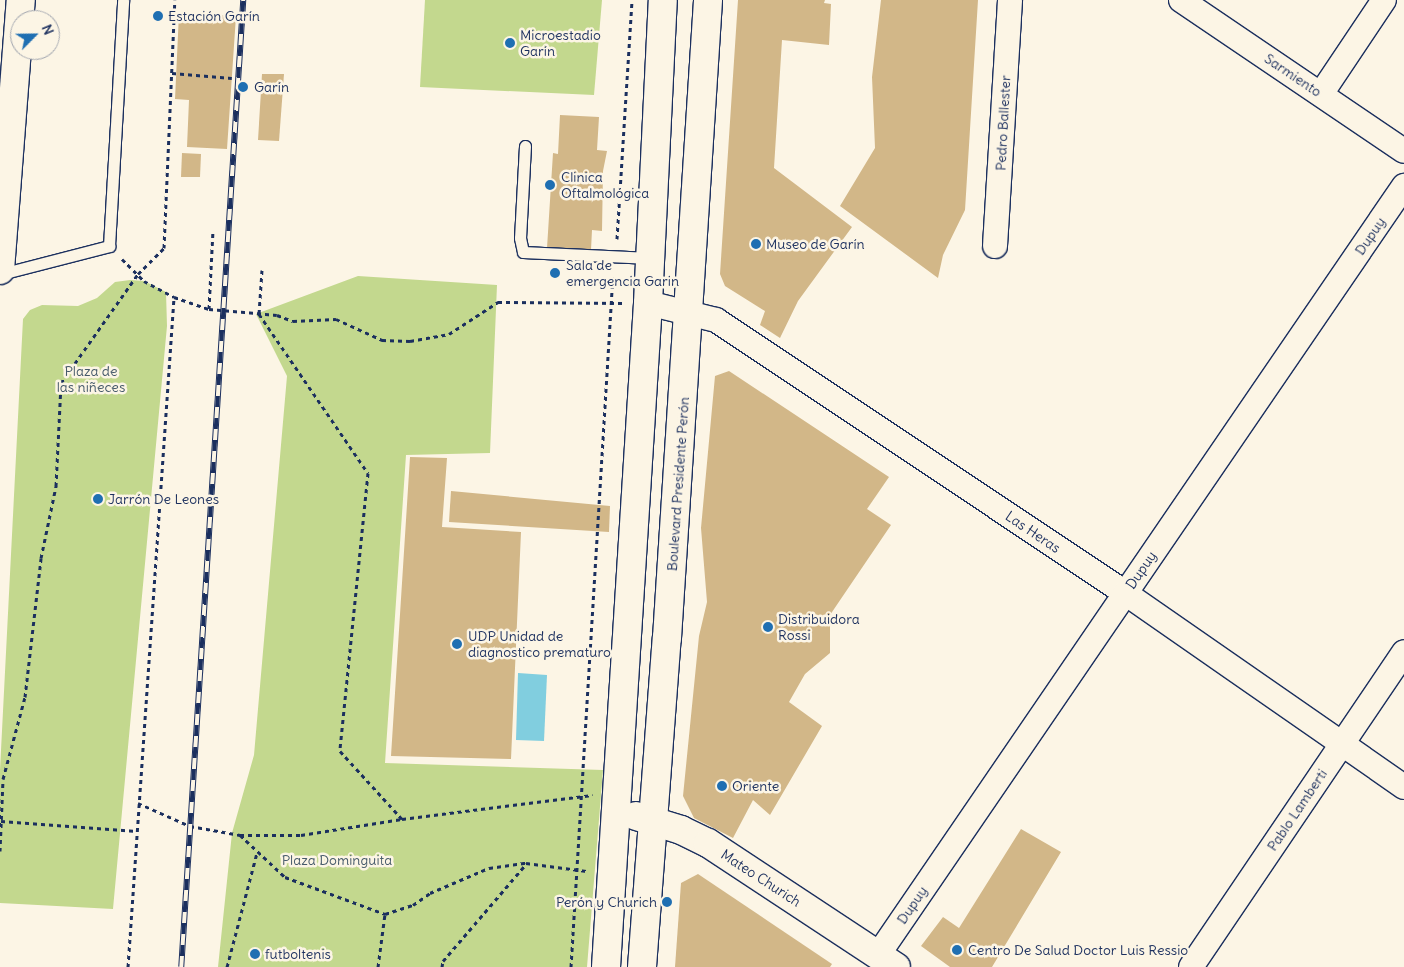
<!DOCTYPE html>
<html>
<head>
<meta charset="utf-8">
<style>
  body { margin:0 }
  #map { position:relative; width:1404px; height:967px; overflow:hidden; background:#fcf5e5; font-family:Delius,sans-serif }
  div>[style] { position:absolute }
  [style*='--x'] { left:calc(var(--x)*1px); top:calc(var(--y)*1px); width:calc(var(--w)*1px); rotate:calc(var(--a)*1deg) }
  .green>* { inset:0; background:#c3d88e }
  .water>* { inset:0; background:#81cedf }
  .building>* { inset:0; background:#d2b788 }
  .path>* { height:3px; margin-top:-1.5px; transform-origin:0; background:repeating-linear-gradient(90deg,#1b2f5e 0 4px,transparent 0 8px) }
  .roads { filter:drop-shadow(1px 0 #1b2f5e) drop-shadow(-1px 0 #1b2f5e) drop-shadow(0 1px #1b2f5e) drop-shadow(0 -1px #1b2f5e) }
  .lane>* { height:11px; margin:-5.5px; padding:0 5.5px; transform-origin:5.5px; border-radius:5.5px; background:#fcf5e5 }
  .street>* { height:24px; margin:-12px; padding:0 12px; transform-origin:12px; border-radius:12px; background:#fcf5e5 }
  .secondary>* { height:28px; margin:-14px; padding:0 14px; transform-origin:14px; border-radius:14px; background:#fcf5e5 }
  .rail>* { height:5.5px; margin-top:-2.75px; transform-origin:0; background:repeating-linear-gradient(90deg,#fcf5e5 0 11px,#1b2f5e 0 22px); box-sizing:border-box; border-block:1px solid #1b2f5e }
  .dots>* { width:14px; height:14px; translate:-50% -50%; box-sizing:border-box; border:2px solid #fcf5e5; border-radius:50% }
  span { translate:-50% -50%; white-space:nowrap; text-align:center; line-height:1.15; -webkit-text-stroke:5px #fcf5e5; paint-order:stroke }
  .poi-label { font-size:14px; color:#1b2f5e }
  .left { translate:0 -50%; text-align:left }
  .right { translate:-100% -50%; text-align:right }
  .street-label { font-size:14px; color:#1b2f5e }
  .park-label { font-size:14px; color:#45596a }
  .north { position:absolute; left:10px; top:10px; width:50px; height:50px; box-sizing:border-box; background:#fcf5e5; border:1px solid #a2a6af; border-radius:50%; rotate:67deg; font-size:14px; font-weight:700; line-height:20px; text-align:center; color:#1b2f5e }
  .north::after { content:''; display:block; margin:auto; width:18px; height:22px; background:#1f6fb2; clip-path:polygon(50% 0,100% 100%,50% 72%,0 100%) }
</style>
</head>
<body>
<div id="map">
  <div class="green">
    <div style="clip-path:polygon(425px 0,602px 0,594px 95px,420px 87px)"></div>
    <div style="clip-path:polygon(358px 276px,497px 285px,490px 453px,406px 455px,385px 763px,603px 770px,587px 967px,218px 967px,232px 833px,254px 755px,287px 376px,256px 314px)"></div>
    <div style="clip-path:polygon(130px 280px,144px 281px,166px 292px,167px 326px,113px 909px,0 903px,0 770px,23px 319px,30px 310px,42px 305px,78px 306px,97px 298px,115px 282px)"></div>
  </div>
  <div class="water">
    <div style="clip-path:polygon(518px 673px,547px 675px,544px 741px,516px 740px)"></div>
  </div>
  <div class="building">
    <div style="clip-path:polygon(738px 0,825px 0,824px 3px,831px 4px,829px 45px,782px 40px,774px 168px,852px 227px,798px 301px,780px 338px,760px 325px,765px 311px,725px 286px,720px 274px)"></div>
    <div style="clip-path:polygon(881px 0,978px 0,965px 210px,943px 255px,938px 278px,840px 206px,875px 148px,872px 77px)"></div>
    <div style="clip-path:polygon(179px 13px,236px 16px,227px 149px,187px 147px,189px 100px,175px 99px)"></div>
    <div style="clip-path:polygon(262px 74px,284px 74px,279px 141px,258px 140px)"></div>
    <div style="clip-path:polygon(560px 115px,599px 117px,597px 150px,607px 151px,603px 171px,602px 231px,592px 230px,591px 250px,547px 248px,553px 153px,558px 154px)"></div>
    <div style="clip-path:polygon(182px 153px,201px 154px,200px 177px,181px 177px)"></div>
    <div style="clip-path:polygon(729px 371px,889px 477px,867px 509px,891px 525px,830px 615px,830px 653px,805px 674px,789px 702px,822px 726px,770px 815px,753px 800px,733px 838px,694px 818px,683px 796px,699px 636px,707px 602px,701px 528px,715px 376px)"></div>
    <div style="clip-path:polygon(410px 457px,447px 458px,442px 527px,521px 532px,511px 759px,391px 756px)"></div>
    <div style="clip-path:polygon(451px 491px,610px 506px,609px 532px,449px 522px)"></div>
    <div style="clip-path:polygon(1021px 829px,1061px 852px,992px 967px,950px 967px,921px 946px,943px 917px,959px 928px)"></div>
    <div style="clip-path:polygon(698px 874px,832px 964px,830px 967px,675px 967px,681px 883px)"></div>
  </div>
  <div class="path">
    <div style="--x:172;--y:73;--w:60;--a:4.8"></div>
    <div style="--x:617;--y:239;--w:239;--a:-86.4"></div>
    <div style="--x:122;--y:259;--w:31;--a:45"></div>
    <div style="--x:144;--y:281;--w:34;--a:28"></div>
    <div style="--x:174;--y:297;--w:37;--a:19"></div>
    <div style="--x:209;--y:309;--w:78;--a:-87.1"></div>
    <div style="--x:262;--y:270;--w:44;--a:93.9"></div>
    <div style="--x:259;--y:314;--w:193;--a:55.6"></div>
    <div style="--x:368;--y:473;--w:279;--a:95.8"></div>
    <div style="--x:340;--y:751;--w:92;--a:47.6"></div>
    <div style="--x:402;--y:819;--w:192;--a:-7.2"></div>
    <div style="--x:209;--y:309;--w:68;--a:5"></div>
    <div style="--x:277;--y:315;--w:17;--a:21"></div>
    <div style="--x:293;--y:321;--w:43;--a:-2.7"></div>
    <div style="--x:336;--y:319;--w:51;--a:24.5"></div>
    <div style="--x:382;--y:340;--w:28;--a:2"></div>
    <div style="--x:410;--y:341;--w:40;--a:-10"></div>
    <div style="--x:449;--y:334;--w:59;--a:-33.1"></div>
    <div style="--x:498;--y:302;--w:125;--a:0.5"></div>
    <div style="--x:138;--y:803;--w:57;--a:23.9"></div>
    <div style="--x:190;--y:826;--w:51;--a:10.2"></div>
    <div style="--x:240;--y:835;--w:62;--a:43"></div>
    <div style="--x:285;--y:877;--w:107;--a:20.3"></div>
    <div style="--x:385;--y:914;--w:29;--a:-18"></div>
    <div style="--x:413;--y:905;--w:21;--a:-35"></div>
    <div style="--x:430;--y:893;--w:64;--a:-23"></div>
    <div style="--x:489;--y:868;--w:37;--a:-8"></div>
    <div style="--x:526;--y:863;--w:61;--a:7.6"></div>
    <div style="--x:1;--y:821;--w:136;--a:4.2"></div>
    <div style="--x:240;--y:835;--w:61;--a:0"></div>
    <div style="--x:301;--y:835;--w:102;--a:-9"></div>
    <div style="--x:0;--y:851;--w:72;--a:-87.6"></div>
    <div style="--x:3;--y:779;--w:85;--a:-75"></div>
    <div style="--x:25;--y:697;--w:140;--a:-83.4"></div>
    <div style="--x:41;--y:558;--w:74;--a:-78.2"></div>
    <div style="--x:56;--y:486;--w:103;--a:-87.2"></div>
    <div style="--x:61;--y:383;--w:133;--a:-54.8"></div>
    <div style="--x:138;--y:274;--w:37;--a:-45"></div>
    <div style="--x:164;--y:248;--w:248;--a:-87.5"></div>
    <div style="--x:128;--y:967;--w:672;--a:-86.07"></div>
    <div style="--x:227;--y:967;--w:118;--a:-75.3"></div>
    <div style="--x:378;--y:967;--w:53;--a:-82.5"></div>
    <div style="--x:442;--y:967;--w:6;--a:-81"></div>
    <div style="--x:443;--y:961;--w:128;--a:-49.4"></div>
    <div style="--x:571;--y:967;--w:693;--a:-86.53"></div>
  </div>
  <div class="roads">
    <div class="lane">
      <div style="--x:525;--y:146;--w:92;--a:93.1"></div>
      <div style="--x:520;--y:238;--w:14;--a:78"></div>
      <div style="--x:523;--y:252;--w:127;--a:2.7"></div>
      <div style="--x:1;--y:274;--w:112;--a:-14.5"></div>
      <div style="--x:109;--y:246;--w:246;--a:-86.7"></div>
    </div>
    <div class="street">
      <div style="--x:1181;--y:0;--w:269;--a:34.1"></div>
      <div style="--x:1321;--y:94;--w:113;--a:-56.2"></div>
      <div style="--x:995;--y:246;--w:246;--a:-86.5"></div>
      <div style="--x:648;--y:303;--w:70;--a:14"></div>
      <div style="--x:716;--y:320;--w:492;--a:33.7"></div>
      <div style="--x:1125;--y:593;--w:340;--a:34.8"></div>
      <div style="--x:878;--y:955;--w:932;--a:-55.63"></div>
      <div style="--x:1191;--y:967;--w:380;--a:-55.9"></div>
    </div>
    <div class="secondary">
      <div style="--x:0;--y:270;--w:271;--a:-85.6"></div>
      <div style="--x:636;--y:816;--w:47;--a:17.3"></div>
      <div style="--x:681;--y:830;--w:30;--a:26"></div>
      <div style="--x:708;--y:843;--w:225;--a:33.4"></div>
      <div style="--x:606;--y:967;--w:665;--a:-86.38"></div>
      <div style="--x:648;--y:303;--w:303;--a:-87.2"></div>
      <div style="--x:642;--y:967;--w:330;--a:-85.7"></div>
      <div style="--x:667;--y:638;--w:639;--a:-86.32"></div>
    </div>
  </div>
  <div class="rail">
    <div style="--x:181;--y:967;--w:969;--a:-86.33"></div>
  </div>
  <div class="dots">
    <div style="left:158px;top:16px;background:#1f6fb2"></div>
    <div style="left:510px;top:43px;background:#1f6fb2"></div>
    <div style="left:243px;top:87px;background:#1f6fb2"></div>
    <div style="left:550px;top:185px;background:#1f6fb2"></div>
    <div style="left:756px;top:244px;background:#1f6fb2"></div>
    <div style="left:555px;top:273px;background:#1f6fb2"></div>
    <div style="left:98px;top:499px;background:#1f6fb2"></div>
    <div style="left:768px;top:627px;background:#1f6fb2"></div>
    <div style="left:457px;top:644px;background:#1f6fb2"></div>
    <div style="left:722px;top:786px;background:#1f6fb2"></div>
    <div style="left:667px;top:902px;background:#1f6fb2"></div>
    <div style="left:957px;top:950px;background:#1f6fb2"></div>
    <div style="left:255px;top:954px;background:#1f6fb2"></div>
  </div>
  <div class="poi-label">
    <span class="left" style="left:168px;top:16px">Estación Garín</span>
    <span class="left" style="left:520px;top:43px">Microestadio<br>Garín</span>
    <span class="left" style="left:254px;top:87px">Garín</span>
    <span class="left" style="left:561px;top:185px">Clinica<br>Oftalmológica</span>
    <span class="left" style="left:766px;top:244px">Museo de Garín</span>
    <span class="left" style="left:566px;top:273px">Sala de<br>emergencia Garin</span>
    <span class="left" style="left:108px;top:499px">Jarrón De Leones</span>
    <span class="left" style="left:778px;top:627px">Distribuidora<br>Rossi</span>
    <span class="left" style="left:468px;top:644px">UDP Unidad de<br>diagnostico prematuro</span>
    <span class="left" style="left:732px;top:786px">Oriente</span>
    <span class="right" style="left:657px;top:902px">Perón y Churich</span>
    <span class="left" style="left:968px;top:950px">Centro De Salud Doctor Luis Ressio</span>
    <span class="left" style="left:265px;top:954px">futboltenis</span>
  </div>
  <div class="street-label">
    <span style="left:1293px;top:75px;rotate:34deg">Sarmiento</span>
    <span style="left:1003px;top:123px;rotate:-87deg">Pedro Ballester</span>
    <span style="left:1370px;top:236px;rotate:-56deg">Dupuy</span>
    <span style="left:678px;top:484px;rotate:-86deg">Boulevard Presidente Perón</span>
    <span style="left:1033px;top:532px;rotate:34deg">Las Heras</span>
    <span style="left:1141px;top:570px;rotate:-56deg">Dupuy</span>
    <span style="left:1297px;top:810px;rotate:-56deg">Pablo Lamberti</span>
    <span style="left:761px;top:878px;rotate:33deg">Mateo Churich</span>
    <span style="left:912px;top:905px;rotate:-56deg">Dupuy</span>
  </div>
  <div class="park-label">
    <span style="left:91px;top:379px">Plaza de<br>las niñeces</span>
    <span style="left:337px;top:860px">Plaza Dominguita</span>
  </div>
  <div class="north">N</div>
</div>
</body>
</html>
